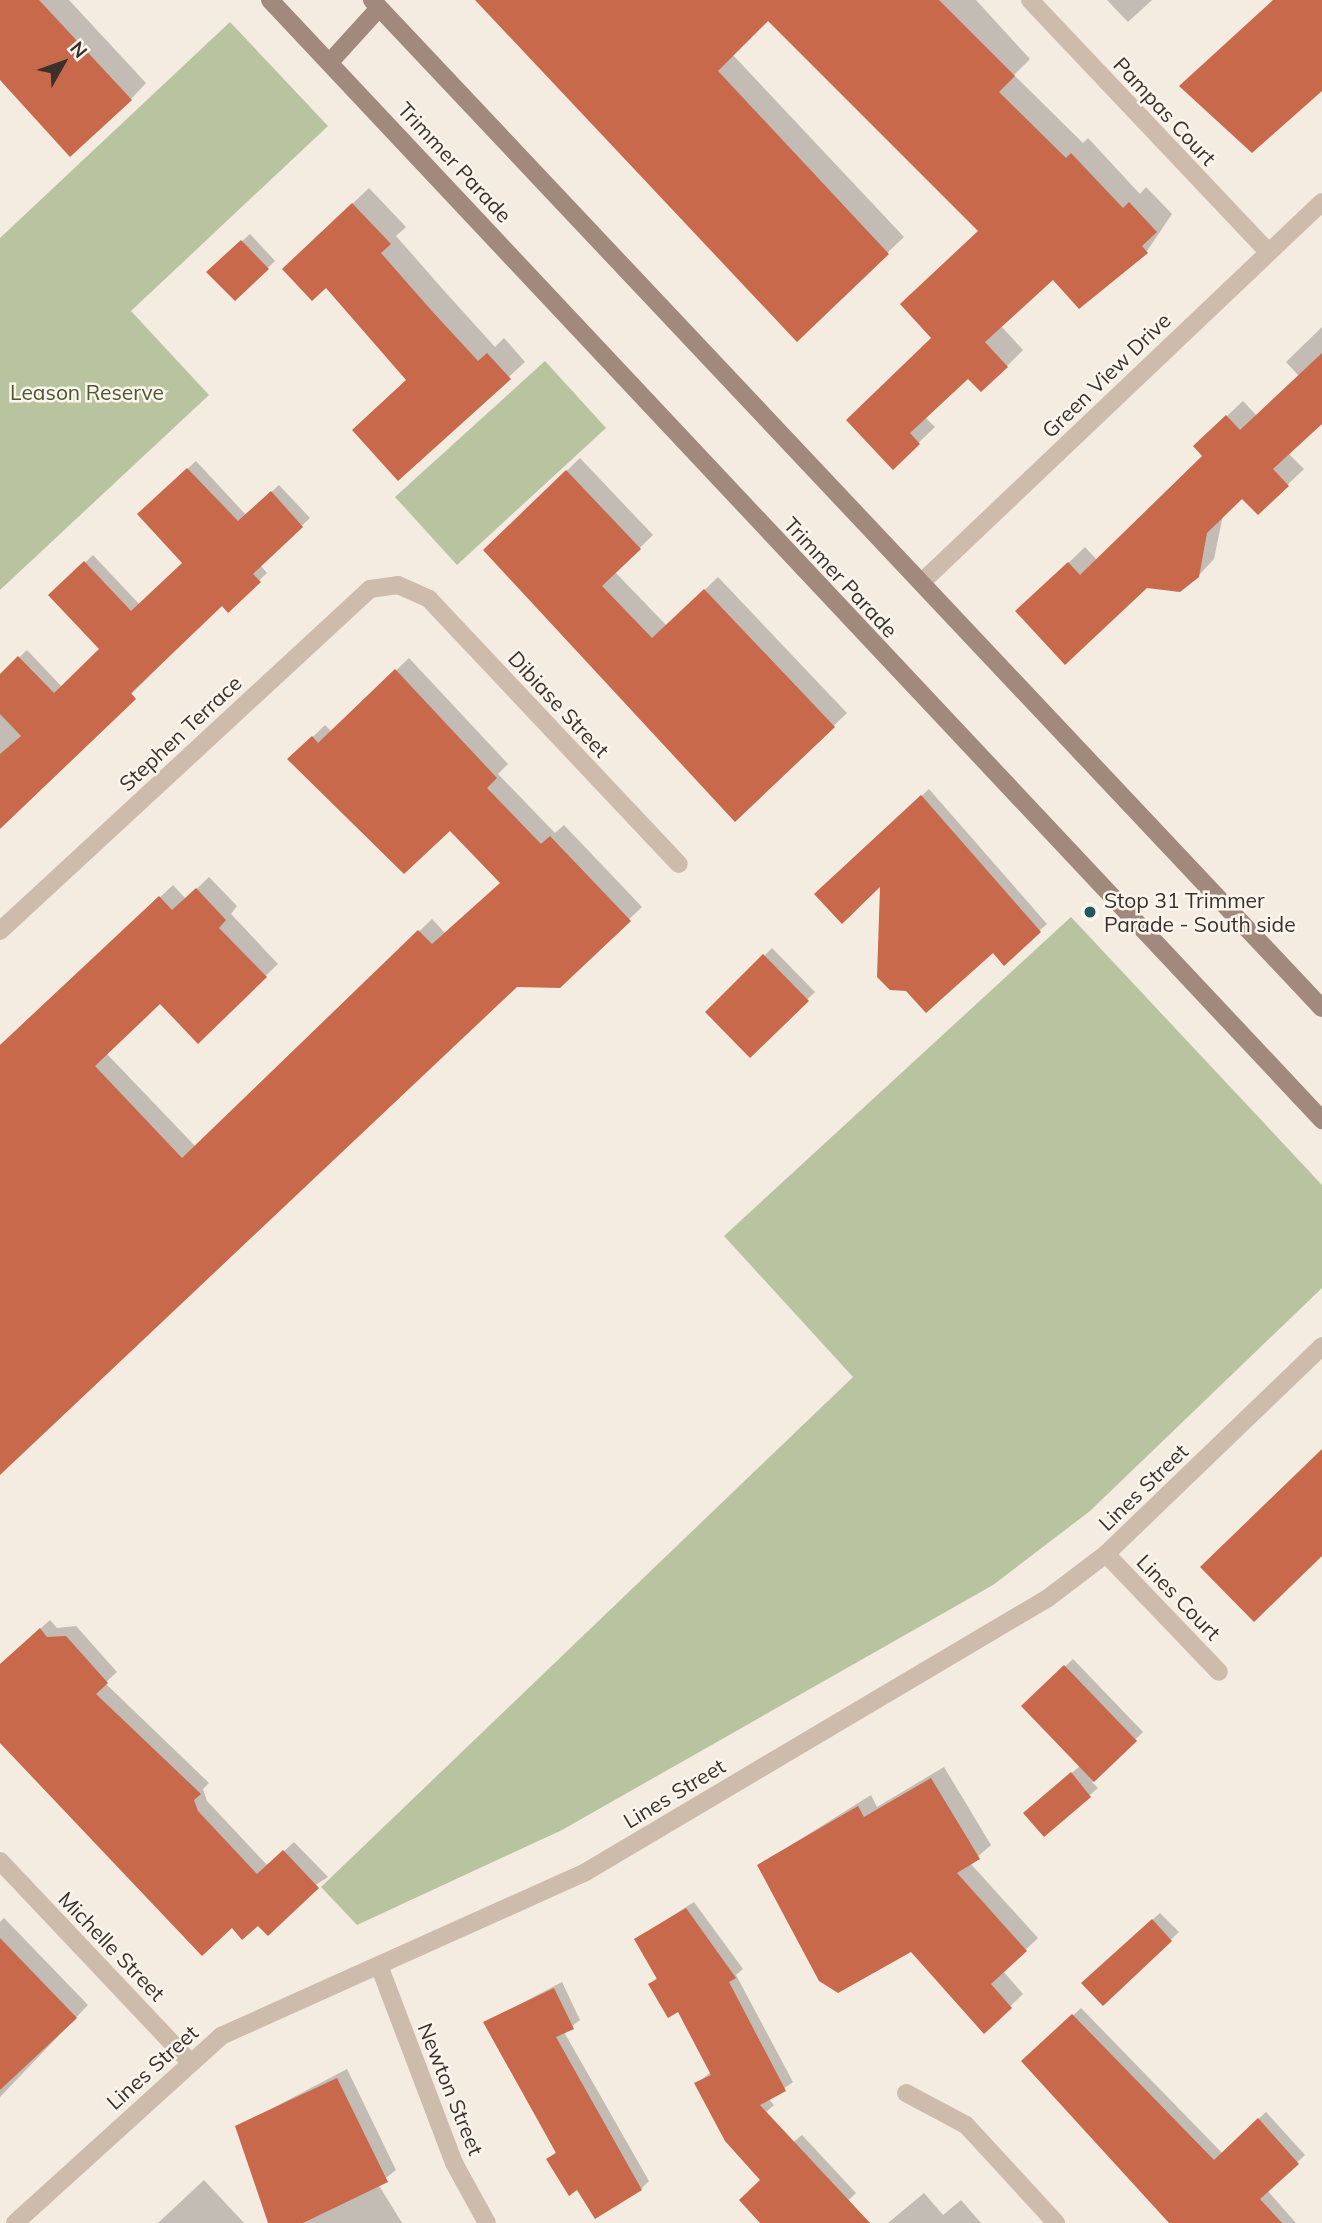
<!DOCTYPE html>
<html>
<head>
<meta charset="utf-8">
<style>
  body { margin:0 }
  #map { position:relative; width:1322px; height:2223px; overflow:hidden; background:#f4ebe1; font-family:Mulish,sans-serif }
  div>[style] { position:absolute }
  [style*='--x'] { left:calc(var(--x)*1px); top:calc(var(--y)*1px); width:calc(var(--w)*1px); rotate:calc(var(--a)*1deg) }
  .green>* { inset:0; background:#b8c4a0 }
  .shadow>* { inset:0; background:#0003 }
  .building>* { inset:0; background:#c8694b }
  .minor>* { height:18px; margin:-9px; padding:0 9px; transform-origin:9px; border-radius:9px; background:#cdbbac }
  .secondary>* { height:18px; margin:-9px; padding:0 9px; transform-origin:9px; border-radius:9px; background:#a18a7d }
  .dots>* { width:19px; height:19px; translate:-50% -50%; box-sizing:border-box; border:4px solid #fbf5ee; border-radius:50% }
  span { translate:-50% -50%; white-space:nowrap; text-align:center; line-height:1.15; -webkit-text-stroke:5px #fbf5ee; paint-order:stroke }
  .street-label { font-size:21px; color:#3b302b }
  .park-label { font-size:21px; color:#4a5a2e }
  .poi-label { font-size:21px; color:#3b302b }
  .left { translate:0 -50%; text-align:left }
  .north { position:absolute; left:28px; top:28px; width:70px; height:70px; -webkit-text-stroke:5px #fbf5ee; paint-order:stroke; rotate:50deg; font-size:19px; font-weight:700; line-height:28px; text-align:center; color:#3b302b }
  .north::after { content:''; display:block; margin:auto; width:24px; height:32px; background:#3b302b; clip-path:polygon(50% 0,100% 100%,50% 72%,0 100%) }
</style>
</head>
<body>
<div id="map">
  <div class="green">
    <div style="clip-path:polygon(230px 22px,328px 126px,131px 311px,209px 395px,0 590px,0 238px)"></div>
    <div style="clip-path:polygon(545px 361px,606px 428px,457px 565px,395px 497px)"></div>
    <div style="clip-path:polygon(1071px 917px,1322px 1185px,1322px 1288px,1090px 1511px,993px 1585px,562px 1830px,357px 1925px,321px 1887px,853px 1377px,724px 1236px)"></div>
  </div>
  <div class="shadow">
    <div style="clip-path:polygon(0 0,69px 0,146px 83px,131px 99px,0 77px)"></div>
    <div style="clip-path:polygon(476px 0,976px 0,1030px 59px,1014px 75px,1083px 143px,1088px 138px,1140px 194px,1146px 187px,1172px 214px,1147px 251px,1079px 307px,1053px 278px,1001px 326px,1023px 350px,1007px 366px,968px 376px,925px 417px,935px 427px,893px 467px,933px 338px,980px 231px,768px 19px,732px 54px,904px 237px,797px 339px)"></div>
    <div style="clip-path:polygon(1107px 0,1152px 0,1128px 22px)"></div>
    <div style="clip-path:polygon(369px 188px,406px 227px,396px 236px,447px 294px,495px 347px,504px 338px,525px 362px,399px 479px,408px 380px,301px 253px)"></div>
    <div style="clip-path:polygon(250px 234px,275px 261px,235px 299px,209px 272px)"></div>
    <div style="clip-path:polygon(1322px 327px,1322px 421px,1288px 453px,1304px 469px,1258px 513px,1242px 496px,1223px 515px,1214px 559px,1198px 576px,1034px 596px,1085px 547px,1097px 560px,1205px 456px,1212px 430px,1243px 401px,1257px 416px,1299px 376px,1286px 362px)"></div>
    <div style="clip-path:polygon(580px 458px,653px 535px,615px 572px,667px 626px,718px 577px,847px 713px,735px 820px,499px 536px)"></div>
    <div style="clip-path:polygon(196px 461px,246px 515px,279px 485px,310px 518px,260px 565px,267px 573px,228px 610px,222px 604px,0 825px,0 676px,27px 650px,62px 687px,101px 649px,51px 595px,93px 555px,140px 605px,184px 563px,147px 507px)"></div>
    <div style="clip-path:polygon(409px 658px,508px 764px,498px 774px,555px 833px,564px 825px,642px 907px,559px 986px,517px 985px,0 1473px,0 1049px,173px 885px,186px 899px,209px 877px,237px 906px,231px 914px,278px 964px,198px 1041px,160px 1002px,106px 1053px,196px 1147px,432px 919px,445px 933px,502px 882px,450px 829px,290px 759px,325px 725px,332px 732px)"></div>
    <div style="clip-path:polygon(929px 789px,1047px 924px,1039px 931px,993px 950px,881px 883px,824px 887px)"></div>
    <div style="clip-path:polygon(772px 948px,815px 992px,750px 1055px,708px 1012px)"></div>
    <div style="clip-path:polygon(50px 1620px,57px 1628px,76px 1626px,117px 1672px,105px 1683px,209px 1783px,203px 1789px,207px 1801px,268px 1866px,294px 1842px,328px 1877px,258px 1923px,232px 1925px,0 1739px,0 1665px)"></div>
    <div style="clip-path:polygon(1073px 1659px,1143px 1732px,1092px 1782px,1098px 1788px,1044px 1835px,1033px 1805px,1080px 1766px,1024px 1706px)"></div>
    <div style="clip-path:polygon(944px 1767px,991px 1845px,970px 1863px,1038px 1938px,1003px 1971px,1023px 1994px,985px 2031px,911px 1950px,759px 1865px,871px 1795px,877px 1807px)"></div>
    <div style="clip-path:polygon(694px 1902px,743px 1969px,736px 1975px,793px 2082px,769px 2099px,774px 2105px,766px 2112px,696px 2084px,711px 2072px,679px 2010px,650px 1985px,658px 1976px,636px 1939px)"></div>
    <div style="clip-path:polygon(1160px 1913px,1179px 1932px,1103px 2004px,1091px 1976px)"></div>
    <div style="clip-path:polygon(4px 1918px,88px 2005px,0 2097px,0 1922px)"></div>
    <div style="clip-path:polygon(562px 1982px,580px 2020px,564px 2032px,649px 2181px,641px 2189px,577px 2188px,549px 2159px,557px 2151px,486px 2022px)"></div>
    <div style="clip-path:polygon(1081px 2008px,1222px 2153px,1266px 2112px,1305px 2155px,1267px 2190px,1296px 2223px,1233px 2223px,1024px 2061px)"></div>
    <div style="clip-path:polygon(347px 2069px,396px 2170px,378px 2184px,402px 2223px,271px 2223px,237px 2127px)"></div>
    <div style="clip-path:polygon(802px 2135px,856px 2193px,824px 2223px,762px 2223px,764px 2166px)"></div>
    <div style="clip-path:polygon(204px 2180px,244px 2223px,158px 2223px)"></div>
    <div style="clip-path:polygon(924px 2193px,943px 2215px,961px 2200px,981px 2223px,888px 2223px)"></div>
  </div>
  <div class="building">
    <div style="clip-path:polygon(0 0,39px 0,132px 100px,70px 157px,0 80px)"></div>
    <div style="clip-path:polygon(475px 0,939px 0,1015px 76px,999px 92px,1066px 158px,1071px 153px,1123px 208px,1129px 202px,1157px 232px,1142px 246px,1148px 253px,1079px 309px,1053px 280px,985px 342px,1008px 367px,981px 392px,968px 379px,910px 433px,920px 444px,893px 470px,846px 420px,931px 338px,900px 304px,978px 231px,768px 21px,718px 71px,889px 254px,797px 342px)"></div>
    <div style="clip-path:polygon(1273px 0,1322px 0,1322px 91px,1252px 153px,1179px 86px)"></div>
    <div style="clip-path:polygon(352px 203px,391px 244px,381px 253px,431px 310px,478px 361px,487px 353px,511px 379px,398px 481px,352px 430px,406px 380px,326px 288px,312px 301px,282px 269px)"></div>
    <div style="clip-path:polygon(241px 240px,269px 269px,235px 301px,206px 272px)"></div>
    <div style="clip-path:polygon(1322px 353px,1322px 424px,1273px 469px,1289px 486px,1258px 515px,1242px 499px,1207px 533px,1199px 577px,1180px 592px,1147px 588px,1065px 665px,1015px 611px,1068px 562px,1080px 575px,1202px 456px,1193px 446px,1226px 415px,1240px 430px)"></div>
    <div style="clip-path:polygon(187px 468px,238px 521px,271px 491px,303px 527px,253px 574px,261px 582px,228px 613px,222px 606px,131px 693px,136px 699px,0 829px,0 754px,21px 736px,0 714px,0 674px,18px 656px,54px 693px,99px 649px,48px 595px,84px 561px,131px 611px,182px 563px,137px 514px)"></div>
    <div style="clip-path:polygon(566px 470px,641px 549px,602px 586px,652px 638px,704px 589px,835px 727px,735px 822px,483px 550px)"></div>
    <div style="clip-path:polygon(395px 669px,497px 778px,487px 788px,541px 844px,550px 836px,631px 921px,560px 988px,517px 987px,0 1475px,0 1045px,159px 896px,172px 910px,196px 888px,226px 920px,219px 928px,267px 977px,198px 1044px,160px 1004px,95px 1066px,182px 1158px,418px 930px,432px 944px,500px 883px,450px 831px,404px 874px,287px 759px,312px 736px,318px 743px)"></div>
    <div style="clip-path:polygon(921px 795px,1041px 932px,1004px 966px,993px 953px,926px 1013px,906px 991px,890px 990px,877px 977px,880px 887px,842px 924px,814px 894px)"></div>
    <div style="clip-path:polygon(763px 954px,809px 1001px,750px 1058px,705px 1012px)"></div>
    <div style="clip-path:polygon(1322px 1449px,1322px 1556px,1254px 1622px,1200px 1567px)"></div>
    <div style="clip-path:polygon(40px 1628px,47px 1637px,66px 1636px,108px 1683px,96px 1694px,201px 1794px,194px 1800px,198px 1811px,257px 1874px,283px 1850px,319px 1888px,268px 1936px,258px 1926px,242px 1940px,232px 1928px,202px 1956px,0 1743px,0 1664px)"></div>
    <div style="clip-path:polygon(1064px 1665px,1137px 1741px,1094px 1782px,1021px 1706px)"></div>
    <div style="clip-path:polygon(1071px 1772px,1091px 1797px,1044px 1837px,1023px 1813px)"></div>
    <div style="clip-path:polygon(931px 1778px,980px 1859px,957px 1873px,1027px 1951px,991px 1984px,1012px 2008px,984px 2034px,911px 1952px,838px 1993px,819px 1981px,757px 1865px,858px 1806px,864px 1817px)"></div>
    <div style="clip-path:polygon(686px 1908px,736px 1978px,729px 1982px,786px 2091px,760px 2105px,870px 2223px,760px 2223px,739px 2200px,760px 2180px,725px 2141px,694px 2083px,711px 2075px,678px 2012px,668px 2018px,648px 1984px,657px 1979px,634px 1939px)"></div>
    <div style="clip-path:polygon(1152px 1919px,1172px 1941px,1103px 2006px,1081px 1983px)"></div>
    <div style="clip-path:polygon(0 1938px,77px 2018px,0 2090px)"></div>
    <div style="clip-path:polygon(554px 1988px,574px 2029px,556px 2037px,642px 2190px,595px 2219px,577px 2190px,569px 2196px,546px 2159px,556px 2153px,483px 2022px)"></div>
    <div style="clip-path:polygon(1072px 2014px,1214px 2160px,1258px 2118px,1299px 2164px,1260px 2199px,1282px 2223px,1169px 2223px,1021px 2061px)"></div>
    <div style="clip-path:polygon(337px 2078px,388px 2182px,303px 2223px,268px 2223px,235px 2126px)"></div>
  </div>
  <div class="minor">
    <div style="--x:1030;--y:0;--w:347;--a:46.6"></div>
    <div style="--x:923;--y:581;--w:550;--a:-43.53"></div>
    <div style="--x:0;--y:931;--w:504;--a:-42.75"></div>
    <div style="--x:370;--y:589;--w:28;--a:-8"></div>
    <div style="--x:398;--y:585;--w:34;--a:24"></div>
    <div style="--x:429;--y:599;--w:364;--a:46.7"></div>
    <div style="--x:1106;--y:1554;--w:163;--a:46.2"></div>
    <div style="--x:0;--y:1861;--w:277;--a:46.6"></div>
    <div style="--x:380;--y:1968;--w:209;--a:69.2"></div>
    <div style="--x:454;--y:2163;--w:68;--a:61.2"></div>
    <div style="--x:906;--y:2093;--w:68;--a:28.1"></div>
    <div style="--x:966;--y:2125;--w:133;--a:47.4"></div>
    <div style="--x:15;--y:2223;--w:278;--a:-42.2"></div>
    <div style="--x:221;--y:2036;--w:398;--a:-24.2"></div>
    <div style="--x:584;--y:1873;--w:539;--a:-30.65"></div>
    <div style="--x:1048;--y:1598;--w:73;--a:-37.2"></div>
    <div style="--x:1106;--y:1554;--w:300;--a:-43.9"></div>
  </div>
  <div class="secondary">
    <div style="--x:270;--y:0;--w:1537;--a:46.79"></div>
    <div style="--x:372;--y:0;--w:1385;--a:46.7"></div>
    <div style="--x:330;--y:62;--w:73;--a:-47.8"></div>
  </div>
  <div class="dots">
    <div style="left:1090px;top:912px;background:#1f5a5e"></div>
  </div>
  <div class="street-label">
    <span style="left:1165px;top:111px;rotate:47deg">Pampas Court</span>
    <span style="left:455px;top:162px;rotate:47deg">Trimmer Parade</span>
    <span style="left:1106px;top:375px;rotate:-44deg">Green View Drive</span>
    <span style="left:841px;top:577px;rotate:47deg">Trimmer Parade</span>
    <span style="left:559px;top:704px;rotate:47deg">Dibiase Street</span>
    <span style="left:180px;top:733px;rotate:-43deg">Stephen Terrace</span>
    <span style="left:1143px;top:1487px;rotate:-44deg">Lines Street</span>
    <span style="left:1179px;top:1597px;rotate:46deg">Lines Court</span>
    <span style="left:674px;top:1793px;rotate:-31deg">Lines Street</span>
    <span style="left:112px;top:1946px;rotate:46deg">Michelle Street</span>
    <span style="left:152px;top:2067px;rotate:-42deg">Lines Street</span>
    <span style="left:451px;top:2089px;rotate:68deg">Newton Street</span>
  </div>
  <div class="park-label">
    <span style="left:87px;top:392px">Leason Reserve</span>
  </div>
  <div class="poi-label">
    <span class="left" style="left:1104px;top:912px">Stop 31 Trimmer<br>Parade - South side</span>
  </div>
  <div class="north">N</div>
</div>
</body>
</html>
